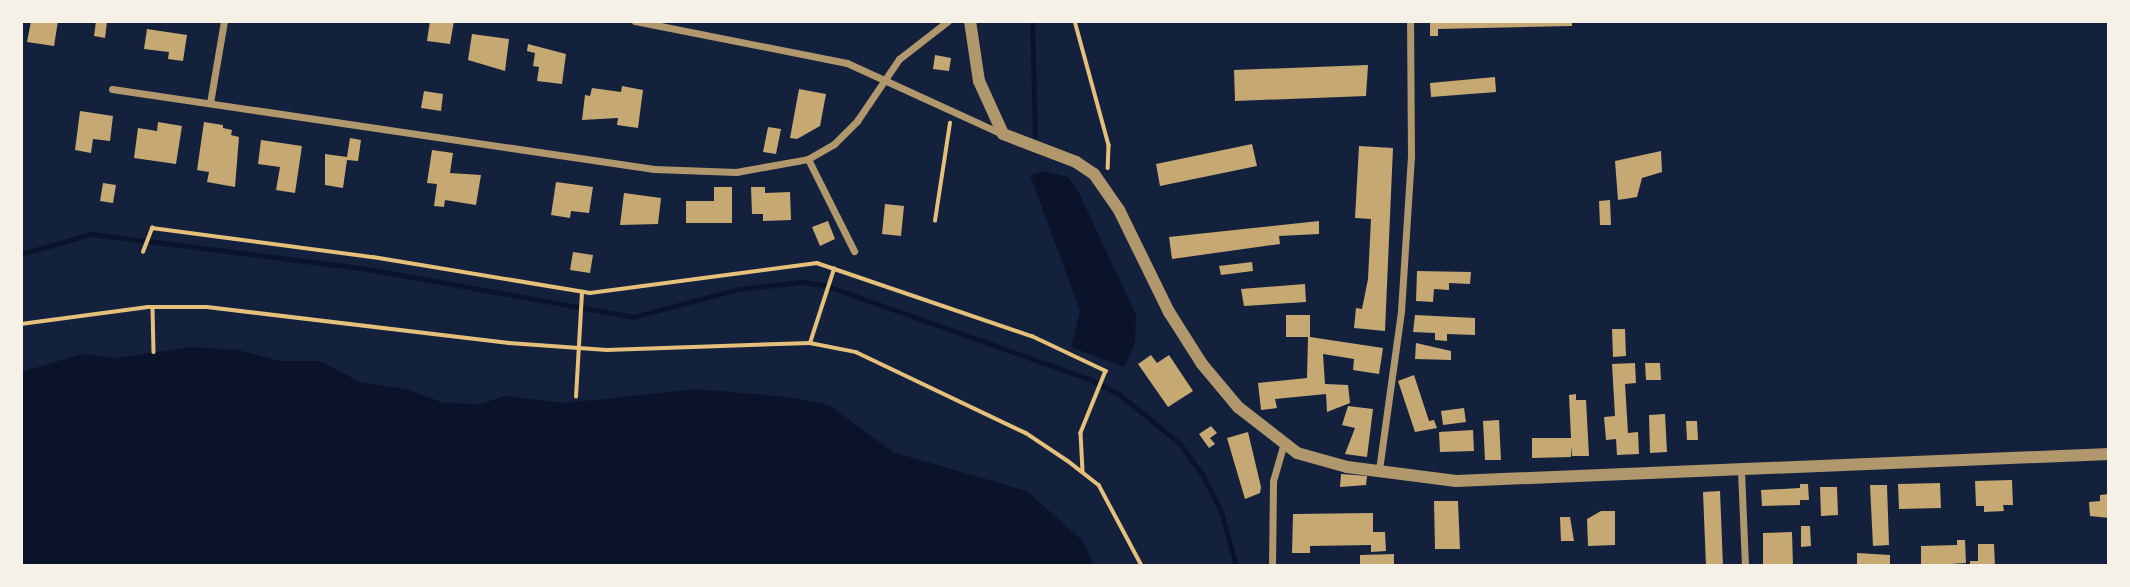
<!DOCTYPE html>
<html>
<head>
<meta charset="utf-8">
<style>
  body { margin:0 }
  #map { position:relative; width:2130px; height:587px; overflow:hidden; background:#14213d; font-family:Lato,sans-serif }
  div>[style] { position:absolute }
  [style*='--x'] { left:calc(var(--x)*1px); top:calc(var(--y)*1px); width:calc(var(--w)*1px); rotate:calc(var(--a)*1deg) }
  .water>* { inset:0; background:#0b132b }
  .stream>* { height:5px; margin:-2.5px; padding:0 2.5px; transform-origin:2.5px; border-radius:2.5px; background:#0b132b }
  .building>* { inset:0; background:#c6a872 }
  .path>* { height:3.5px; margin:-1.75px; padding:0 1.75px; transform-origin:1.75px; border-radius:1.75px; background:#e5c07b }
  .minor>* { height:7px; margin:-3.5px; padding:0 3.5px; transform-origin:3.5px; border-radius:3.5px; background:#b1986c }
  .tertiary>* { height:12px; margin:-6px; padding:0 6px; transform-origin:6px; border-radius:6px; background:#b1986c }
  span { translate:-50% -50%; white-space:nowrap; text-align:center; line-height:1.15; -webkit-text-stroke:5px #f6f1e7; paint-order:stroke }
  .frame { position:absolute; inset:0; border:23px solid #f6f1e7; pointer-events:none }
</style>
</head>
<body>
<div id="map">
  <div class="water">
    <div style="clip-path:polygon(1044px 171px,1068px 177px,1079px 193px,1136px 315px,1135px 343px,1124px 367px,1071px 347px,1080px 311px,1030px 175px)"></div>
    <div style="clip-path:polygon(191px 347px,238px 350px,280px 361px,320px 361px,360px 382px,406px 389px,444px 403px,481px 404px,504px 396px,564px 403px,697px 389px,789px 397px,829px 405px,893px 452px,1027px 491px,1083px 541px,1094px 566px,21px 566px,21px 372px,82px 354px,115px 358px)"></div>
  </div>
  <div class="stream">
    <div style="--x:1032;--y:21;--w:114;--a:88.5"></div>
    <div style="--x:21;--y:254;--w:73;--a:-15.9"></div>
    <div style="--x:91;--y:234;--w:273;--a:7.2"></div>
    <div style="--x:362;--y:268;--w:275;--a:10.2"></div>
    <div style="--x:633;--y:317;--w:110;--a:-14.8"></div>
    <div style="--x:739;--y:289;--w:63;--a:-6.3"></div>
    <div style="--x:802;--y:282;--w:22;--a:8"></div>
    <div style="--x:824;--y:285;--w:281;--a:19.5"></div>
    <div style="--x:1089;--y:379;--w:34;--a:27"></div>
    <div style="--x:1119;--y:394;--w:79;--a:39.3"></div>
    <div style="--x:1180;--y:444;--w:39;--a:54"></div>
    <div style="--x:1203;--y:476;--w:39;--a:63"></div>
    <div style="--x:1221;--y:511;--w:57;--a:74.7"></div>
  </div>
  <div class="building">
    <div style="clip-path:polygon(31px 21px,58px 21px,54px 46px,27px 42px)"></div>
    <div style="clip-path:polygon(96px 21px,107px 22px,105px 38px,94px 36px)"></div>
    <div style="clip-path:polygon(430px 21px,454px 21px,450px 44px,427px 41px)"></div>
    <div style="clip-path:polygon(1430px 21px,1572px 21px,1572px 26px,1438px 29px,1438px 36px,1430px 36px)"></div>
    <div style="clip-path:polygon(147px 29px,187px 35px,183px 61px,168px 59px,169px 52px,144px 49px)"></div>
    <div style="clip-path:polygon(472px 34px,509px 39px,505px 71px,468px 60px)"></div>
    <div style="clip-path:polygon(528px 44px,566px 54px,562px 84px,537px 81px,539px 67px,533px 66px,535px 53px,527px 51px)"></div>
    <div style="clip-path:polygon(935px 55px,951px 58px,949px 71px,933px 69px)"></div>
    <div style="clip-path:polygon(1368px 65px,1366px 96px,1235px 101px,1234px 70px)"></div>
    <div style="clip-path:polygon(1495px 77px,1496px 92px,1431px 97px,1430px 83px)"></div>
    <div style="clip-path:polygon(622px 86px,643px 90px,638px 128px,617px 125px,618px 118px,582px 120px,585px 95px,590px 96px,592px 88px,621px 92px)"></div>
    <div style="clip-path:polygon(799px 89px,826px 94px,820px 126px,797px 139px,790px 138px)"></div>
    <div style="clip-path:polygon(424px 91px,443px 94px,441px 111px,421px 108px)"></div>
    <div style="clip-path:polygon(80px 111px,113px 116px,110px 141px,93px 139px,91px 153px,75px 150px)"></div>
    <div style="clip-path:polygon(158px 122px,182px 126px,176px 164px,134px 158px,138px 128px,157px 131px)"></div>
    <div style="clip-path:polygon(204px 122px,223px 125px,223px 128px,232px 130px,231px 135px,239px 137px,235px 187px,207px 182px,209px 172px,197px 170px)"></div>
    <div style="clip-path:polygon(768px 127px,781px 129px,776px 154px,763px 152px)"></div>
    <div style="clip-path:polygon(350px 138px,361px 140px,358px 161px,347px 160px,343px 188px,325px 185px,325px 154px,347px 157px)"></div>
    <div style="clip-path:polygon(261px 140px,302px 146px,295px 193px,276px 190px,280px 167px,258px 164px)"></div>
    <div style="clip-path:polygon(1252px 144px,1257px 166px,1160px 186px,1156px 164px)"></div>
    <div style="clip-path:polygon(1359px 146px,1393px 148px,1385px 331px,1354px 328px,1356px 308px,1362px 309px,1368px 279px,1371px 219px,1355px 218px)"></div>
    <div style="clip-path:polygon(432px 150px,453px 153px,450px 173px,481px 175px,476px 205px,445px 200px,444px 207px,434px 206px,437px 184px,427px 183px)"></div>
    <div style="clip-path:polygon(1661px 151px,1662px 172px,1642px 178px,1637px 197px,1618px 200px,1615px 161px)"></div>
    <div style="clip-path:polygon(556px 182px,593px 187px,589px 213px,571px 211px,570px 218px,551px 215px)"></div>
    <div style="clip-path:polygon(103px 183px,116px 185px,113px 203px,100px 201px)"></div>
    <div style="clip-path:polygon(714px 187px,732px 187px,732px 223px,686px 223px,686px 201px,714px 201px)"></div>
    <div style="clip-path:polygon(751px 187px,765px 187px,765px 193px,790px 192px,791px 220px,763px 221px,763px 214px,752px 214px)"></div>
    <div style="clip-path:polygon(624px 193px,661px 198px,658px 224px,620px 225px)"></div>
    <div style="clip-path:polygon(1610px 200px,1611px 225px,1600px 225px,1599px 201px)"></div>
    <div style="clip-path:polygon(885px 204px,904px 206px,901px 236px,882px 234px)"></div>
    <div style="clip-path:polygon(828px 221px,835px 239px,820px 246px,812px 227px)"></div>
    <div style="clip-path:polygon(1319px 221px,1319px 234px,1279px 236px,1280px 244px,1172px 259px,1169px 237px)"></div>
    <div style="clip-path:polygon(573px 252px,593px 255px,590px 273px,570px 270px)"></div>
    <div style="clip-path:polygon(1252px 262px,1253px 271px,1221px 275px,1219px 266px)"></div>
    <div style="clip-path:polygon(1417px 271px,1471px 272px,1470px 284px,1449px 283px,1449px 290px,1434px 289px,1433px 302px,1416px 301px)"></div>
    <div style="clip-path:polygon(1305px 284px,1306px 302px,1244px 306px,1241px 289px)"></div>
    <div style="clip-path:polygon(1286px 315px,1310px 315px,1310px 337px,1383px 348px,1379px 374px,1353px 370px,1354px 359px,1323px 354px,1325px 384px,1348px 385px,1350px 403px,1327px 412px,1326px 394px,1275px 399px,1277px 408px,1261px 410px,1258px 383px,1307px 378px,1308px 337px,1286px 337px)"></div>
    <div style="clip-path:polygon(1415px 315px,1475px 318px,1475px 335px,1447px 334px,1447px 341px,1435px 340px,1435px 333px,1413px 332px)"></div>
    <div style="clip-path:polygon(1612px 329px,1625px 329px,1626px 356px,1613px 357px)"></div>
    <div style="clip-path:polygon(1416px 343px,1451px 351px,1451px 360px,1415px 359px)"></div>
    <div style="clip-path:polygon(1151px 355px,1157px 363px,1169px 355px,1193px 391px,1168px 407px,1138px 364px)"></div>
    <div style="clip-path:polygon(1635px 363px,1636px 383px,1625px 384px,1628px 433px,1638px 432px,1639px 454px,1617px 455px,1616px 439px,1606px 440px,1604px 417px,1615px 416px,1612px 364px)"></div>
    <div style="clip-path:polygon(1645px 363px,1660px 363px,1661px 380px,1646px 380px)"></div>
    <div style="clip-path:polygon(1414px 375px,1429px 421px,1434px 420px,1437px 428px,1415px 432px,1398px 381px)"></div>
    <div style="clip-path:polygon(1576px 394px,1576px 400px,1586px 400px,1589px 456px,1572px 456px,1571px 446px,1571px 457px,1532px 458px,1532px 438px,1571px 438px,1569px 395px)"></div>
    <div style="clip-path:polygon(1348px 406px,1373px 409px,1367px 457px,1345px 454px,1355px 428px,1342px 425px)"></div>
    <div style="clip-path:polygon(1464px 408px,1466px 422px,1443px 425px,1441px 411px)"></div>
    <div style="clip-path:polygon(1665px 414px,1667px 452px,1650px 453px,1649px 415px)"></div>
    <div style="clip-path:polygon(1499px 420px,1501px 460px,1485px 460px,1483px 421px)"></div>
    <div style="clip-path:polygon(1686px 421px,1697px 421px,1698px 440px,1687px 440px)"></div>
    <div style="clip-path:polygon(1211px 426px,1217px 433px,1210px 438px,1215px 444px,1209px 448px,1199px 434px)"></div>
    <div style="clip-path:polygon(1473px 430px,1474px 451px,1440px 452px,1439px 432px)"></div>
    <div style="clip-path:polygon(1248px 432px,1261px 487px,1260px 493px,1245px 499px,1227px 438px)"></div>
    <div style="clip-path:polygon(1341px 474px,1367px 476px,1366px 485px,1340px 487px)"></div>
    <div style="clip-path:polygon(2012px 480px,2013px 505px,2003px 505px,2004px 511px,1984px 512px,1984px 506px,1976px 506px,1975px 481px)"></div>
    <div style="clip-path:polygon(1940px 483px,1941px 508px,1899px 509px,1898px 484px)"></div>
    <div style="clip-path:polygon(1800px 484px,1808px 484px,1809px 500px,1800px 500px,1800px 505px,1762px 506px,1761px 490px,1800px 488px)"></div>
    <div style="clip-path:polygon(1870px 485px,1887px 485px,1889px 545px,1873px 546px)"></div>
    <div style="clip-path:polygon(1820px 487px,1837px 487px,1838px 515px,1821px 516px)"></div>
    <div style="clip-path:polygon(1720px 491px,1723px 566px,1706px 566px,1703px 492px)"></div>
    <div style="clip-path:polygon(2109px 494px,2109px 518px,2090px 516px,2089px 502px,2100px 501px,2100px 495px)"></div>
    <div style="clip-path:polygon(1434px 501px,1458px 501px,1460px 549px,1435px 549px)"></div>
    <div style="clip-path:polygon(1615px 511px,1615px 545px,1588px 546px,1587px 519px,1601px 511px)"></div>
    <div style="clip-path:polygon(1373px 513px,1373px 532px,1385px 532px,1386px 551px,1371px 552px,1371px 545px,1310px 546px,1310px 553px,1292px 553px,1293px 514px)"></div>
    <div style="clip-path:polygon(1560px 517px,1570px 517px,1574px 541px,1561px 541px)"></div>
    <div style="clip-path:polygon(1801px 526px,1810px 526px,1811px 546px,1801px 547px)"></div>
    <div style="clip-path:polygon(1792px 532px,1793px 566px,1763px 566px,1763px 533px)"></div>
    <div style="clip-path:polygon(1957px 540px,1965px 540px,1966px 563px,1921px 566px,1921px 546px,1957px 545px)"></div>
    <div style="clip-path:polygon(1978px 544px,1994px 544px,1995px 566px,1970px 566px,1970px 561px,1978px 561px)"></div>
    <div style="clip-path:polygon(1857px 553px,1890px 555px,1890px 566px,1857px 566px)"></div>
    <div style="clip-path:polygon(1394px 554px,1394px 566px,1360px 566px,1360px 555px)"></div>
  </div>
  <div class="path">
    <div style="--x:1075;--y:21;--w:129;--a:74.7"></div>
    <div style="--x:1109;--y:145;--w:23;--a:92"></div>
    <div style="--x:935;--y:221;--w:99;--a:-81.3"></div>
    <div style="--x:143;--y:252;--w:26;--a:-69"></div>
    <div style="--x:152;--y:228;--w:223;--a:7.5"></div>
    <div style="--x:373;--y:257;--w:220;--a:9.4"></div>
    <div style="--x:590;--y:293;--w:229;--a:-7.5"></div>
    <div style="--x:817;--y:263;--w:227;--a:18.8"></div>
    <div style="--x:1032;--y:336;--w:82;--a:25.3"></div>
    <div style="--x:1106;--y:371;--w:67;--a:112"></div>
    <div style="--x:1081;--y:433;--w:38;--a:87"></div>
    <div style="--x:153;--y:308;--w:44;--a:88.7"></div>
    <div style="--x:21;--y:324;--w:128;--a:-7.6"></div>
    <div style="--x:148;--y:307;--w:59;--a:0"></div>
    <div style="--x:207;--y:307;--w:304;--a:6.8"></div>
    <div style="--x:509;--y:343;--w:98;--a:4.1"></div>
    <div style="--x:607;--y:350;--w:203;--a:-2"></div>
    <div style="--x:810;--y:343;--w:47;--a:11.1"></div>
    <div style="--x:856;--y:352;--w:188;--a:25.5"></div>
    <div style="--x:1026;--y:433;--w:50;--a:33.7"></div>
    <div style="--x:1068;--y:461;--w:39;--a:38"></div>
    <div style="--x:1099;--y:485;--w:92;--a:62"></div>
    <div style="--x:810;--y:343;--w:78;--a:-72"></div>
    <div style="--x:576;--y:397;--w:105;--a:-86.7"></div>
  </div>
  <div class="minor">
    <div style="--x:635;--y:21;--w:216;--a:11.2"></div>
    <div style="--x:847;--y:63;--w:168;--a:24.6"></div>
    <div style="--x:112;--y:89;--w:548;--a:8.4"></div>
    <div style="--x:654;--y:169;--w:82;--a:2.1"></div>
    <div style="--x:736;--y:172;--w:73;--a:-10.2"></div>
    <div style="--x:808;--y:159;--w:30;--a:-30"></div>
    <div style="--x:834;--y:144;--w:33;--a:-45"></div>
    <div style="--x:857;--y:121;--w:75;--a:-55.9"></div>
    <div style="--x:899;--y:59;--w:62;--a:-37.8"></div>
    <div style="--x:210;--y:103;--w:83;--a:-80.3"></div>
    <div style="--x:808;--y:159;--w:103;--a:63.4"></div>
    <div style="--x:1379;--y:470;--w:161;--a:-82.1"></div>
    <div style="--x:1401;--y:311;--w:154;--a:-86.3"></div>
    <div style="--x:1411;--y:157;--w:136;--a:-90.4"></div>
    <div style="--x:1741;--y:470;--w:96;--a:87.6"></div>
    <div style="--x:1272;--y:566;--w:85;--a:-89.3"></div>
    <div style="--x:1273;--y:481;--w:37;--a:-74"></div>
  </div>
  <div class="tertiary">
    <div style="--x:970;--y:21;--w:61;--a:81.5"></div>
    <div style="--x:979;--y:81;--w:58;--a:65.6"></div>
    <div style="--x:1003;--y:134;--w:78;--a:21"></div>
    <div style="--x:1076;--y:162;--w:22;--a:34"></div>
    <div style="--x:1094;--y:174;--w:44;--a:55.2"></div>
    <div style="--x:1119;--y:210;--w:114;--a:63.9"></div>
    <div style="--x:1169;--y:312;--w:62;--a:57.6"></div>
    <div style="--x:1202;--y:364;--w:56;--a:50.1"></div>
    <div style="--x:1238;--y:407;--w:75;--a:37.9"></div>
    <div style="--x:1297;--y:453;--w:52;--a:15.6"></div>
    <div style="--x:1347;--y:467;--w:110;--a:7.3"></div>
    <div style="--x:1456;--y:481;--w:654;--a:-2.37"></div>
  </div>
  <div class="frame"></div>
</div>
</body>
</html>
